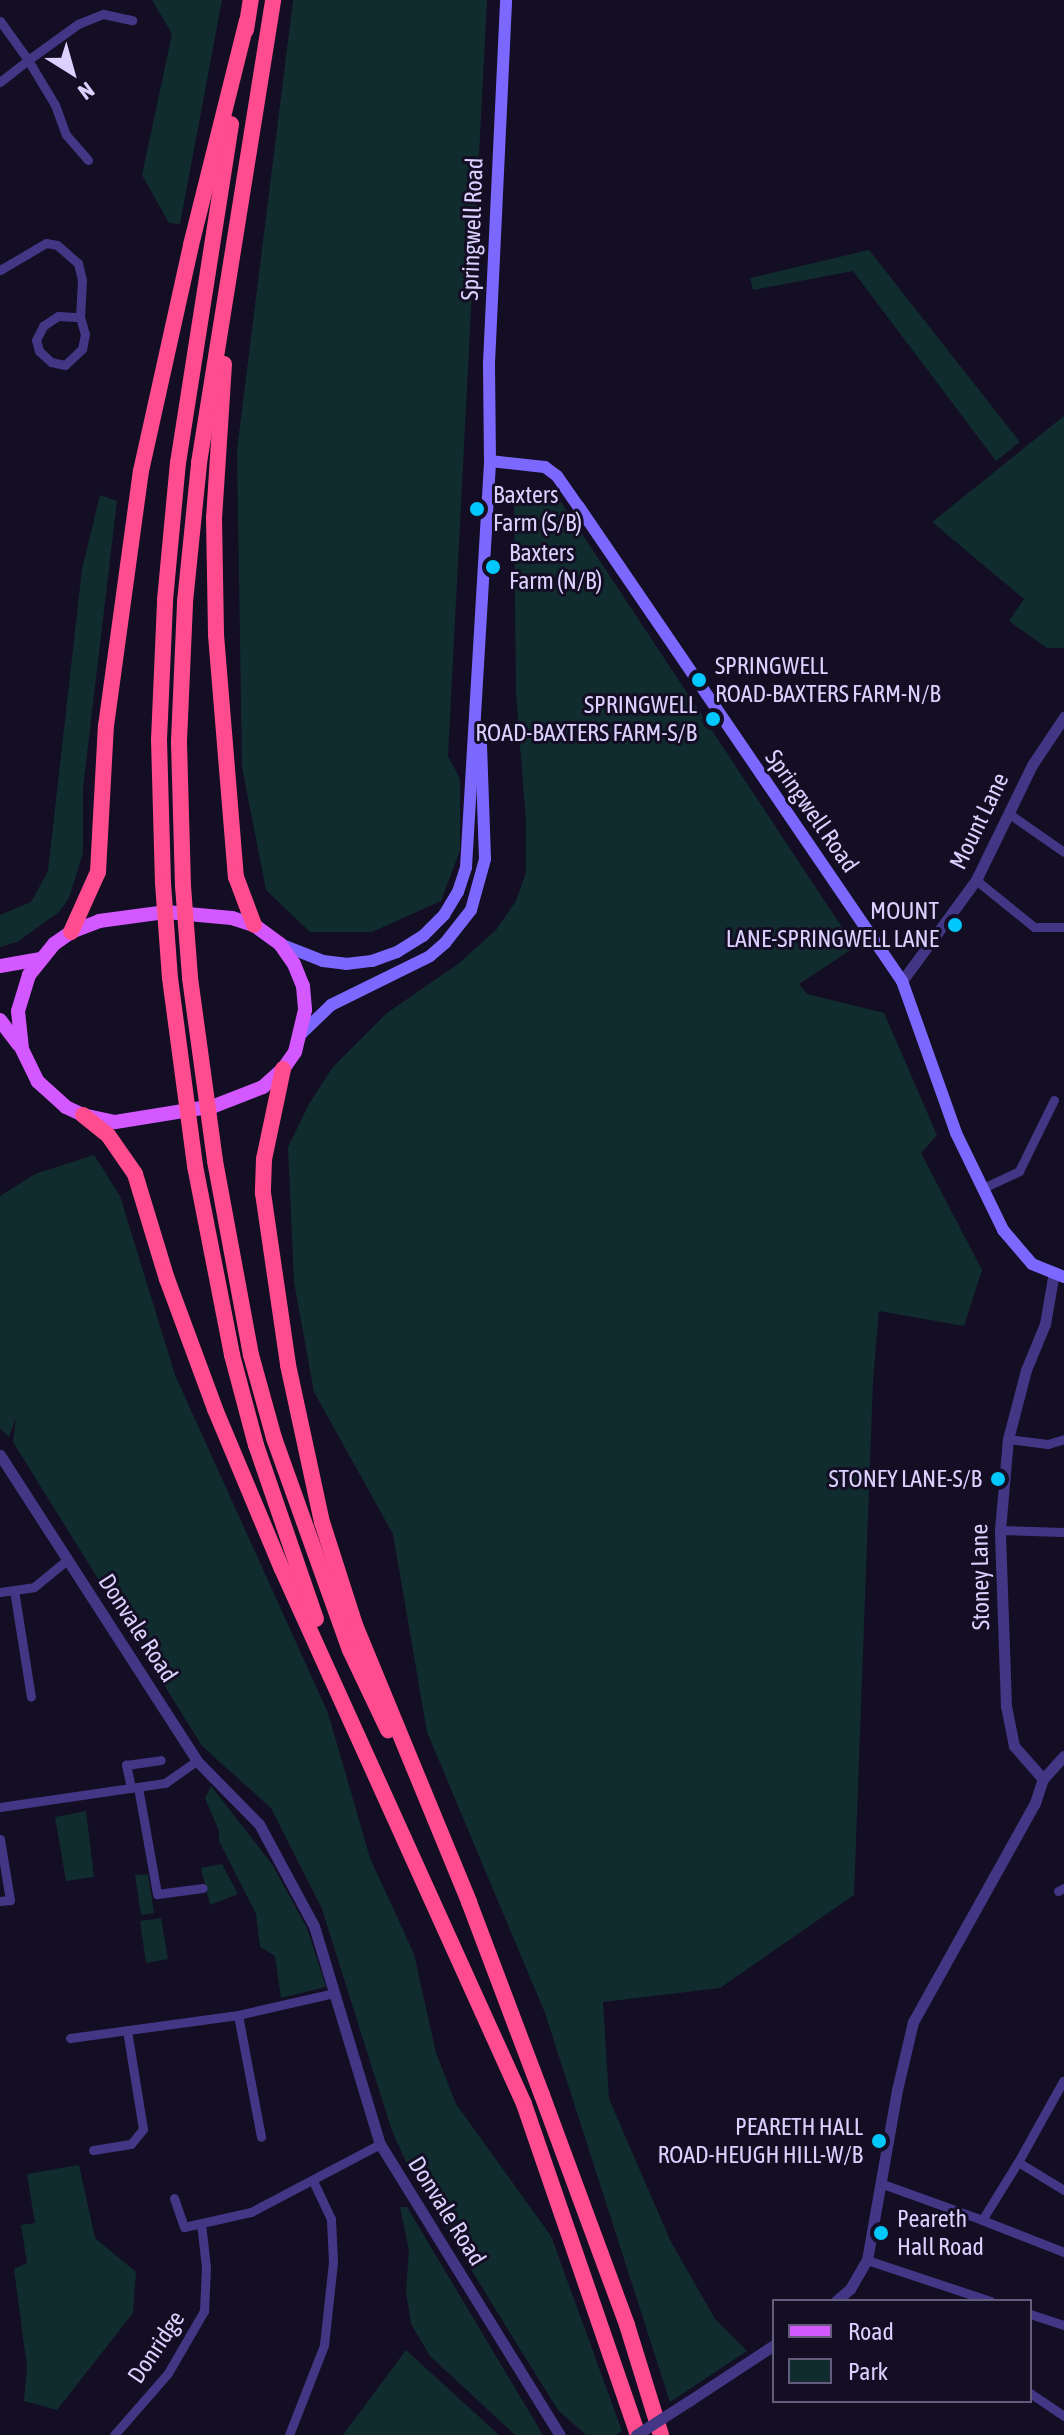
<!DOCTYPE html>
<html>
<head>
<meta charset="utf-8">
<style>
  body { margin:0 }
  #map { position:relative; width:1064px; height:2435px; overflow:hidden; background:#140e24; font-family:"Asap Condensed",sans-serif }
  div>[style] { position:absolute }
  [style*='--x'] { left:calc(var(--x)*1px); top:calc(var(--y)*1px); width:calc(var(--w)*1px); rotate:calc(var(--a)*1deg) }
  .green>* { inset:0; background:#102c2f }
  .minor>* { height:9px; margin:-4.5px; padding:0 4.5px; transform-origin:4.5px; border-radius:4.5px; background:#433785 }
  .tertiary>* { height:11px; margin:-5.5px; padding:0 5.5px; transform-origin:5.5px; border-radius:5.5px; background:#433785 }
  .secondary>* { height:12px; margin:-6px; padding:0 6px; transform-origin:6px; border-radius:6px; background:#7c68ff }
  .primary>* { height:14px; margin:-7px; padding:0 7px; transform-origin:7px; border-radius:7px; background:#d358ff }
  .motorway>* { height:16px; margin:-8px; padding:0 8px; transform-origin:8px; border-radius:8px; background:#ff4c8e }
  .tertiary-bridge>* { height:11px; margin:-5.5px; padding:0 5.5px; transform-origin:5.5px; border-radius:5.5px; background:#433785 }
  .motorway-bridge>* { height:16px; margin:-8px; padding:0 8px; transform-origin:8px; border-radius:8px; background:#ff4c8e }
  .dots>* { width:22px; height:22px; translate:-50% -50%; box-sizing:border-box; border:4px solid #140e24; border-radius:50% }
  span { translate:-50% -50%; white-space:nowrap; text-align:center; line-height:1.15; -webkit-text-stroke:6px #140e24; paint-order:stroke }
  .street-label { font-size:24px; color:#dbd1ff }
  .poi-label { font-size:24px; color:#dbd1ff }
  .left { translate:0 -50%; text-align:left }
  .right { translate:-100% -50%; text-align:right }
  .legend { position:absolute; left:772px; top:2299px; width:260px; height:104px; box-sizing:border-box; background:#140e24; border:2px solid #645c7c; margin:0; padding:10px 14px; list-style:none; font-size:24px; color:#dbd1ff }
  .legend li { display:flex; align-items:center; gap:16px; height:40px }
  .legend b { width:40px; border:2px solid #645c7c }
  .north { position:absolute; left:32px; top:32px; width:80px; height:80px; -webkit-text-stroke:6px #140e24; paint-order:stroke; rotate:143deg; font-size:22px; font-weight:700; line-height:32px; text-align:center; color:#dbd1ff }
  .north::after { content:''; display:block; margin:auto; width:28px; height:36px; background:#dbd1ff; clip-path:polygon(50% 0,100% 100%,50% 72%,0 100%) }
</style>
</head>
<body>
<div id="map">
  <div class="green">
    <div style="clip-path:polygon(152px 0,222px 0,180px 224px,169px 223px,142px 175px,172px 34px)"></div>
    <div style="clip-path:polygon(293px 0,487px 0,448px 756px,460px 779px,460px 850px,441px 901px,372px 932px,310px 932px,266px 890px,242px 767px,237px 450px)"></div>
    <div style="clip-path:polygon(869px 250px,1020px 442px,996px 461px,853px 271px,753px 290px,750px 278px)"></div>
    <div style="clip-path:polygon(1064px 416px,1064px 648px,1047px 648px,1009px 621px,1024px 599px,932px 522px)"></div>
    <div style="clip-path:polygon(100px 495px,117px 501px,83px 788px,83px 853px,69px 898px,59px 912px,17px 942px,0 947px,0 915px,31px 902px,48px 871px,82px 569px)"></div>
    <div style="clip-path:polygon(557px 496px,855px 947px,799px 984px,807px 994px,884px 1013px,937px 1135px,921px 1153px,982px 1270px,964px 1326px,879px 1311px,873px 1380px,854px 1895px,720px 1988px,603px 2002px,609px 2099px,671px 2242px,715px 2319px,747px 2351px,670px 2402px,545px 2013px,427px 1732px,393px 1534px,314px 1392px,294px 1282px,288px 1147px,309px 1104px,333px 1067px,387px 1013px,458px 964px,496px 930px,516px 901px,526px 872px,526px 821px,516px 694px,514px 498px)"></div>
    <div style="clip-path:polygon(94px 1155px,120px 1196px,175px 1375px,328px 1713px,370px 1858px,414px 1954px,436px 2053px,456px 2104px,551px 2236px,622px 2431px,616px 2435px,586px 2435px,558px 2410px,510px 2333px,408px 2166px,392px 2131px,322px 1909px,271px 1808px,202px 1746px,13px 1442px,16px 1418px,9px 1437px,0 1429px,0 1196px,35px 1174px)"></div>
    <div style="clip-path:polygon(211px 1786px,272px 1864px,307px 1928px,326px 1987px,281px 1998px,275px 1956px,260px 1947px,256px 1914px,219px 1841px,219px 1831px,205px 1798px)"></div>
    <div style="clip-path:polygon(86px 1811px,94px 1877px,66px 1881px,55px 1817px)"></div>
    <div style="clip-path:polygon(222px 1864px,238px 1894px,210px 1905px,201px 1868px)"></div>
    <div style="clip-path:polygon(148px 1874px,154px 1913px,141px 1915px,135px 1875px)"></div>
    <div style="clip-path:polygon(161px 1918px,168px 1959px,146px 1963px,140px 1921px)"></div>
    <div style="clip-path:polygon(79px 2165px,95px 2238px,136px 2272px,133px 2313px,57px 2410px,24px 2401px,27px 2367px,14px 2269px,27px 2263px,21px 2225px,35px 2223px,27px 2174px)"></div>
    <div style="clip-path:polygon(400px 2207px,407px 2207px,543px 2435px,515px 2435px,430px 2356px,411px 2324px,406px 2291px,409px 2250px)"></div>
    <div style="clip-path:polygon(406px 2350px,499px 2435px,343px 2435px)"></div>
  </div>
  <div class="minor">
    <div style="--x:0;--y:21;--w:48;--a:54.3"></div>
    <div style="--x:28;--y:60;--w:36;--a:142"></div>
    <div style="--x:88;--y:160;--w:33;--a:-131"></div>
    <div style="--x:66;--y:135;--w:32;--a:-110"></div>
    <div style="--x:55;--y:105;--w:52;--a:-121"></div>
    <div style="--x:28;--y:60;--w:62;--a:-35.8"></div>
    <div style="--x:78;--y:24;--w:27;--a:-22"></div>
    <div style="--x:103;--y:14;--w:30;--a:12"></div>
    <div style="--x:0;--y:270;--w:53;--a:-30.4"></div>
    <div style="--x:46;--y:243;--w:11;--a:10"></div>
    <div style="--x:57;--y:245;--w:28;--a:41"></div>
    <div style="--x:78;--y:263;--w:17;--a:77"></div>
    <div style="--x:82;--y:280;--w:37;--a:93"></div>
    <div style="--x:80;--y:317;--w:18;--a:74"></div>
    <div style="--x:85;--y:334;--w:15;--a:101"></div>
    <div style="--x:82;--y:349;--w:23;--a:137"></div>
    <div style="--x:65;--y:365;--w:14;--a:-168"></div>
    <div style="--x:51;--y:362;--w:16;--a:-137"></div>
    <div style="--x:39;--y:351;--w:11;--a:-105"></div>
    <div style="--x:36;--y:340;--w:16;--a:-63"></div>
    <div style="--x:43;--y:326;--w:18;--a:-34"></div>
    <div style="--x:58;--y:316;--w:22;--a:3"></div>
    <div style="--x:1008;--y:813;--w:68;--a:34.9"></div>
    <div style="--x:976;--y:880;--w:75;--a:39"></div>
    <div style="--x:1034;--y:927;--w:30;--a:0"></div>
    <div style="--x:983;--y:1188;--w:40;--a:-25"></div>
    <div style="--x:1019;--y:1171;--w:79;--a:-63.8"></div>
    <div style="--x:1008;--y:1439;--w:40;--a:7.1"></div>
    <div style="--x:1048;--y:1444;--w:17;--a:-17"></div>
    <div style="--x:1000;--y:1530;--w:64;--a:1.8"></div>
    <div style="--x:14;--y:1590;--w:108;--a:81"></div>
    <div style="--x:0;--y:1592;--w:34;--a:-8"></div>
    <div style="--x:34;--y:1587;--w:43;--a:-39.3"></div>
    <div style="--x:138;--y:1787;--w:109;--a:79.9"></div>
    <div style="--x:157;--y:1894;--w:46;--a:-7.4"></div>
    <div style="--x:131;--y:1788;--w:24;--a:-102"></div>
    <div style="--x:126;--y:1765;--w:35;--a:-8"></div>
    <div style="--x:0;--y:1807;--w:167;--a:-8.3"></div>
    <div style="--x:165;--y:1783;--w:39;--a:-35"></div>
    <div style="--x:0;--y:1839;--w:62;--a:80.7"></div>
    <div style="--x:10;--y:1900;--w:10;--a:174"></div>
    <div style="--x:1058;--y:1891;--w:7;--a:-27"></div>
    <div style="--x:238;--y:2015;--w:124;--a:79.3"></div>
    <div style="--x:70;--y:2038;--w:170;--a:-7.8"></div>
    <div style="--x:238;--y:2015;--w:98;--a:-12.9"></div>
    <div style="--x:93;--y:2150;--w:38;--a:-9"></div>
    <div style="--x:131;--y:2144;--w:19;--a:-51"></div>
    <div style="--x:143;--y:2129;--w:100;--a:-99.2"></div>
    <div style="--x:1018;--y:2162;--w:93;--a:-60.9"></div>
    <div style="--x:880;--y:2183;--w:109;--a:19.9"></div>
    <div style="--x:982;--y:2220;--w:68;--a:-58.2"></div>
    <div style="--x:1018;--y:2162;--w:54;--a:31.3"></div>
    <div style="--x:174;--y:2198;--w:31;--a:71"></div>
    <div style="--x:184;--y:2227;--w:69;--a:-12.6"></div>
    <div style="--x:251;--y:2212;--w:146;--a:-27.8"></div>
    <div style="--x:982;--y:2220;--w:88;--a:21.3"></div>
    <div style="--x:867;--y:2260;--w:130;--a:18.4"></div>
    <div style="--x:1030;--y:2314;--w:36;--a:18"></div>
    <div style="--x:1030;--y:2393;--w:41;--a:34.1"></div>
    <div style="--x:114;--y:2435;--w:82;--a:-48.9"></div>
    <div style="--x:168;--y:2373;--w:72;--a:-59.9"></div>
    <div style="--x:204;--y:2311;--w:44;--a:-87.4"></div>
    <div style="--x:206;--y:2267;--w:44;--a:-96.5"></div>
    <div style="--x:289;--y:2435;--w:97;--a:-68.7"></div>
    <div style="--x:324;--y:2345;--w:83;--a:-83.8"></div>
    <div style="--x:333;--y:2262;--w:43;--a:-92.7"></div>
    <div style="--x:331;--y:2219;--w:42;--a:-115.3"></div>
  </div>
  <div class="tertiary">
    <div style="--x:902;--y:981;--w:125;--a:-53.8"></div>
    <div style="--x:976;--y:880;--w:128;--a:-64"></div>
    <div style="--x:1032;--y:765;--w:58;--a:-56.3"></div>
    <div style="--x:0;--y:1455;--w:364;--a:57.2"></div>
    <div style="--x:197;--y:1761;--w:88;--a:45.5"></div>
    <div style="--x:259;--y:1824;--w:116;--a:61.7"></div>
    <div style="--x:314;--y:1926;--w:228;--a:73.2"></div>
    <div style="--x:380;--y:2144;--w:342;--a:58.3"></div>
    <div style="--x:1043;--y:1779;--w:44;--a:-131.3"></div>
    <div style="--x:1014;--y:1746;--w:41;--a:-101.3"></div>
    <div style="--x:1006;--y:1706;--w:176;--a:-92"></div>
    <div style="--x:1000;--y:1530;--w:91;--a:-85"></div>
    <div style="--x:1008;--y:1439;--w:71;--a:-75.4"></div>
    <div style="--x:1026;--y:1370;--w:50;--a:-67.6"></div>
    <div style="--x:1045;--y:1324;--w:53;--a:-80.2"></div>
    <div style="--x:836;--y:2301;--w:18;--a:-41"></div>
    <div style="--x:850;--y:2289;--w:34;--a:-60"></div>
    <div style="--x:867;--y:2260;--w:173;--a:-80"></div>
    <div style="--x:897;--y:2090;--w:70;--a:-76.8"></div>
    <div style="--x:913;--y:2022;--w:251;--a:-60.9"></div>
    <div style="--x:1035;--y:1803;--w:25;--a:-72"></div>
    <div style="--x:1043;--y:1779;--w:31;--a:-48"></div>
    <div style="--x:689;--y:2401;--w:102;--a:-33.4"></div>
  </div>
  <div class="secondary">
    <div style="--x:490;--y:461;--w:55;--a:6.2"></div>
    <div style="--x:545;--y:467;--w:15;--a:37"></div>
    <div style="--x:557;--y:476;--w:38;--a:55"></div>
    <div style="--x:579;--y:507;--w:574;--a:55.73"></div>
    <div style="--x:902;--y:981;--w:161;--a:70.4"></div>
    <div style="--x:956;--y:1133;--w:108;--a:64.1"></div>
    <div style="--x:1003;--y:1230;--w:45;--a:49.5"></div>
    <div style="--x:1032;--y:1264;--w:35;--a:22"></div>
    <div style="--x:280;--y:944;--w:46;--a:21.6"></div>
    <div style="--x:323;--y:961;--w:23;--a:7"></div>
    <div style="--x:346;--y:964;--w:26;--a:-7"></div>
    <div style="--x:372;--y:961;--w:27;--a:-20"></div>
    <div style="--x:397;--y:952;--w:31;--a:-32"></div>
    <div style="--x:423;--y:936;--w:30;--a:-45"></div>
    <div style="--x:444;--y:915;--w:27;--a:-59"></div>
    <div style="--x:458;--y:892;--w:26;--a:-72"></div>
    <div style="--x:466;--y:867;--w:407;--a:-86.6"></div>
    <div style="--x:490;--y:461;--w:98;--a:-90.6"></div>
    <div style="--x:489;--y:363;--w:363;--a:-87.3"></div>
    <div style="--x:302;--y:1033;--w:40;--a:-44"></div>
    <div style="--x:331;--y:1005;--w:110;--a:-26.3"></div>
    <div style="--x:430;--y:956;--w:20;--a:-41"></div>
    <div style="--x:445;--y:943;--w:42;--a:-51.8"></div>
    <div style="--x:471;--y:910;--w:53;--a:-74.6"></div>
    <div style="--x:485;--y:859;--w:117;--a:-92"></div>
  </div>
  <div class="primary">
    <div style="--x:166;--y:912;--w:66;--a:5.2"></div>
    <div style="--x:232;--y:918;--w:23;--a:18"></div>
    <div style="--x:254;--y:925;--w:32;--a:36"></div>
    <div style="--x:280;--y:944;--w:24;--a:55"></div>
    <div style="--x:294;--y:964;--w:24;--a:68"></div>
    <div style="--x:303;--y:986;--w:24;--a:85"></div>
    <div style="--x:305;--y:1010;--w:43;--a:103.4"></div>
    <div style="--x:295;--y:1052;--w:21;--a:125"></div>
    <div style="--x:283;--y:1069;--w:27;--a:138"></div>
    <div style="--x:263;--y:1087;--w:53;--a:158.8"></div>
    <div style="--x:214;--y:1106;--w:100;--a:170.8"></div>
    <div style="--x:115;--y:1122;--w:33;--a:-168"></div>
    <div style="--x:83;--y:1115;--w:19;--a:-155"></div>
    <div style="--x:66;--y:1107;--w:38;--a:-138"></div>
    <div style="--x:38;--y:1082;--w:37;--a:-116"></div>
    <div style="--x:22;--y:1049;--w:38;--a:-96"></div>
    <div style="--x:18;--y:1011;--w:38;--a:-73"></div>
    <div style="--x:29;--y:975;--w:40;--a:-51"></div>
    <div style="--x:54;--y:944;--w:21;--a:-35"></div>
    <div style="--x:71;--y:932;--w:30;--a:-21"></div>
    <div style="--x:99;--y:921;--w:68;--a:-7.7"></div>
    <div style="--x:0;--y:966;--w:40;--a:-10"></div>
    <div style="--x:0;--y:1020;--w:31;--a:53"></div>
  </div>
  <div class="motorway">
    <div style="--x:246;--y:30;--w:30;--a:-81"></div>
    <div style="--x:224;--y:364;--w:154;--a:93.7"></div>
    <div style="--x:214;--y:518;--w:117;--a:89"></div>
    <div style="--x:216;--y:635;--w:243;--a:85.3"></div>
    <div style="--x:236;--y:877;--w:51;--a:69.4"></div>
    <div style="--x:163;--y:883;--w:143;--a:-91.6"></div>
    <div style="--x:159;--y:740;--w:140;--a:-87.5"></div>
    <div style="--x:165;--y:600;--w:138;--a:-84.6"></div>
    <div style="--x:178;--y:463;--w:343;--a:-81.1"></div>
    <div style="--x:183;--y:886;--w:145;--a:-91.6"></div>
    <div style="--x:179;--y:741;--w:139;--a:-87.5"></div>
    <div style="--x:185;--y:602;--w:140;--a:-84.2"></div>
    <div style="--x:199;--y:463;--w:469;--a:-80.9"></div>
    <div style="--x:71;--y:932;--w:66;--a:-65.8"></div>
    <div style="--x:98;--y:872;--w:146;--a:-86.9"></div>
    <div style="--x:106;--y:726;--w:257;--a:-82.2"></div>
    <div style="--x:141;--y:471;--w:231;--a:-77.5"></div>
    <div style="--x:191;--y:245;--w:231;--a:-76"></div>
    <div style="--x:283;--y:1069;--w:92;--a:101.9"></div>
    <div style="--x:264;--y:1159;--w:34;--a:92"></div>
    <div style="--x:263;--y:1193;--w:174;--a:81.7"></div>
    <div style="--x:288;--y:1365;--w:161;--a:77.8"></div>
    <div style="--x:322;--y:1522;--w:108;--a:72.2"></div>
    <div style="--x:355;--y:1625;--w:300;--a:67.6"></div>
    <div style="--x:469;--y:1902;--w:206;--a:69.3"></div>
    <div style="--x:542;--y:2095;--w:245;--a:69.7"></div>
    <div style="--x:627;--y:2325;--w:115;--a:72.8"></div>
    <div style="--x:83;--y:1115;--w:32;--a:39"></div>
    <div style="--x:108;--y:1135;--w:47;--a:55.3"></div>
    <div style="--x:135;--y:1174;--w:110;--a:73.1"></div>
    <div style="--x:167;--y:1279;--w:139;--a:69.7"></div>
    <div style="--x:215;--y:1409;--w:173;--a:67.3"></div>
    <div style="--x:282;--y:1569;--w:587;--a:65.66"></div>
    <div style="--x:524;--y:2104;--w:350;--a:71"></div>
    <div style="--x:215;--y:1161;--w:197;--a:79.5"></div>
    <div style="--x:251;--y:1355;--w:86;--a:74.5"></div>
    <div style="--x:274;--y:1438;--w:225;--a:70.3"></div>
    <div style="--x:350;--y:1650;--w:89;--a:64.6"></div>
    <div style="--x:195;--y:1166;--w:193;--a:78.9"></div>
    <div style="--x:232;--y:1355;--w:93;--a:75.1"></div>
    <div style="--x:256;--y:1445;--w:184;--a:71"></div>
  </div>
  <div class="tertiary-bridge">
    <div style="--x:636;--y:2435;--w:63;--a:-32.7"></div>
  </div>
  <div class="motorway-bridge">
    <div style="--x:163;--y:883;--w:95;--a:85.8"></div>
    <div style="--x:170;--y:978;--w:190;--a:82.4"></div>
    <div style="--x:183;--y:886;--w:92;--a:85.6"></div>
    <div style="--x:190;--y:978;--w:185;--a:82.2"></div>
  </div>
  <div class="dots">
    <div style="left:477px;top:509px;background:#00c8fc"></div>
    <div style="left:493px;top:567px;background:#00c8fc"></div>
    <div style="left:699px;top:680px;background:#00c8fc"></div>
    <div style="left:713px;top:719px;background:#00c8fc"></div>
    <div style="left:955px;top:925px;background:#00c8fc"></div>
    <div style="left:998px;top:1479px;background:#00c8fc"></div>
    <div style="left:879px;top:2141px;background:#00c8fc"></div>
    <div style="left:881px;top:2233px;background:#00c8fc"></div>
  </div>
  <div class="street-label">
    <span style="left:472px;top:229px;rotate:-88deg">Springwell Road</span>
    <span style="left:812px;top:811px;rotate:55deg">Springwell Road</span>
    <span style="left:979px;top:821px;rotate:-64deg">Mount Lane</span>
    <span style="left:980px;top:1577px;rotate:-91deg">Stoney Lane</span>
    <span style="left:138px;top:1628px;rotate:57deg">Donvale Road</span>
    <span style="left:447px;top:2211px;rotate:58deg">Donvale Road</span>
    <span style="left:156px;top:2347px;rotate:-56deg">Donridge</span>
  </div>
  <div class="poi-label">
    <span class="left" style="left:493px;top:509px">Baxters<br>Farm (S/B)</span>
    <span class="left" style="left:509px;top:567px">Baxters<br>Farm (N/B)</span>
    <span class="left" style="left:715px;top:680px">SPRINGWELL<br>ROAD-BAXTERS FARM-N/B</span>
    <span class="right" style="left:697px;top:719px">SPRINGWELL<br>ROAD-BAXTERS FARM-S/B</span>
    <span class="right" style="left:939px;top:925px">MOUNT<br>LANE-SPRINGWELL LANE</span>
    <span class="right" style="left:982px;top:1479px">STONEY LANE-S/B</span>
    <span class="right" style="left:863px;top:2141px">PEARETH HALL<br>ROAD-HEUGH HILL-W/B</span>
    <span class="left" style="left:897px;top:2233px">Peareth<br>Hall Road</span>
  </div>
  <ul class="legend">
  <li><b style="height:10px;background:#d358ff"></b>Road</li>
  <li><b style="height:22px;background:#102c2f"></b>Park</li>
  </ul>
  <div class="north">N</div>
</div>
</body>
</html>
